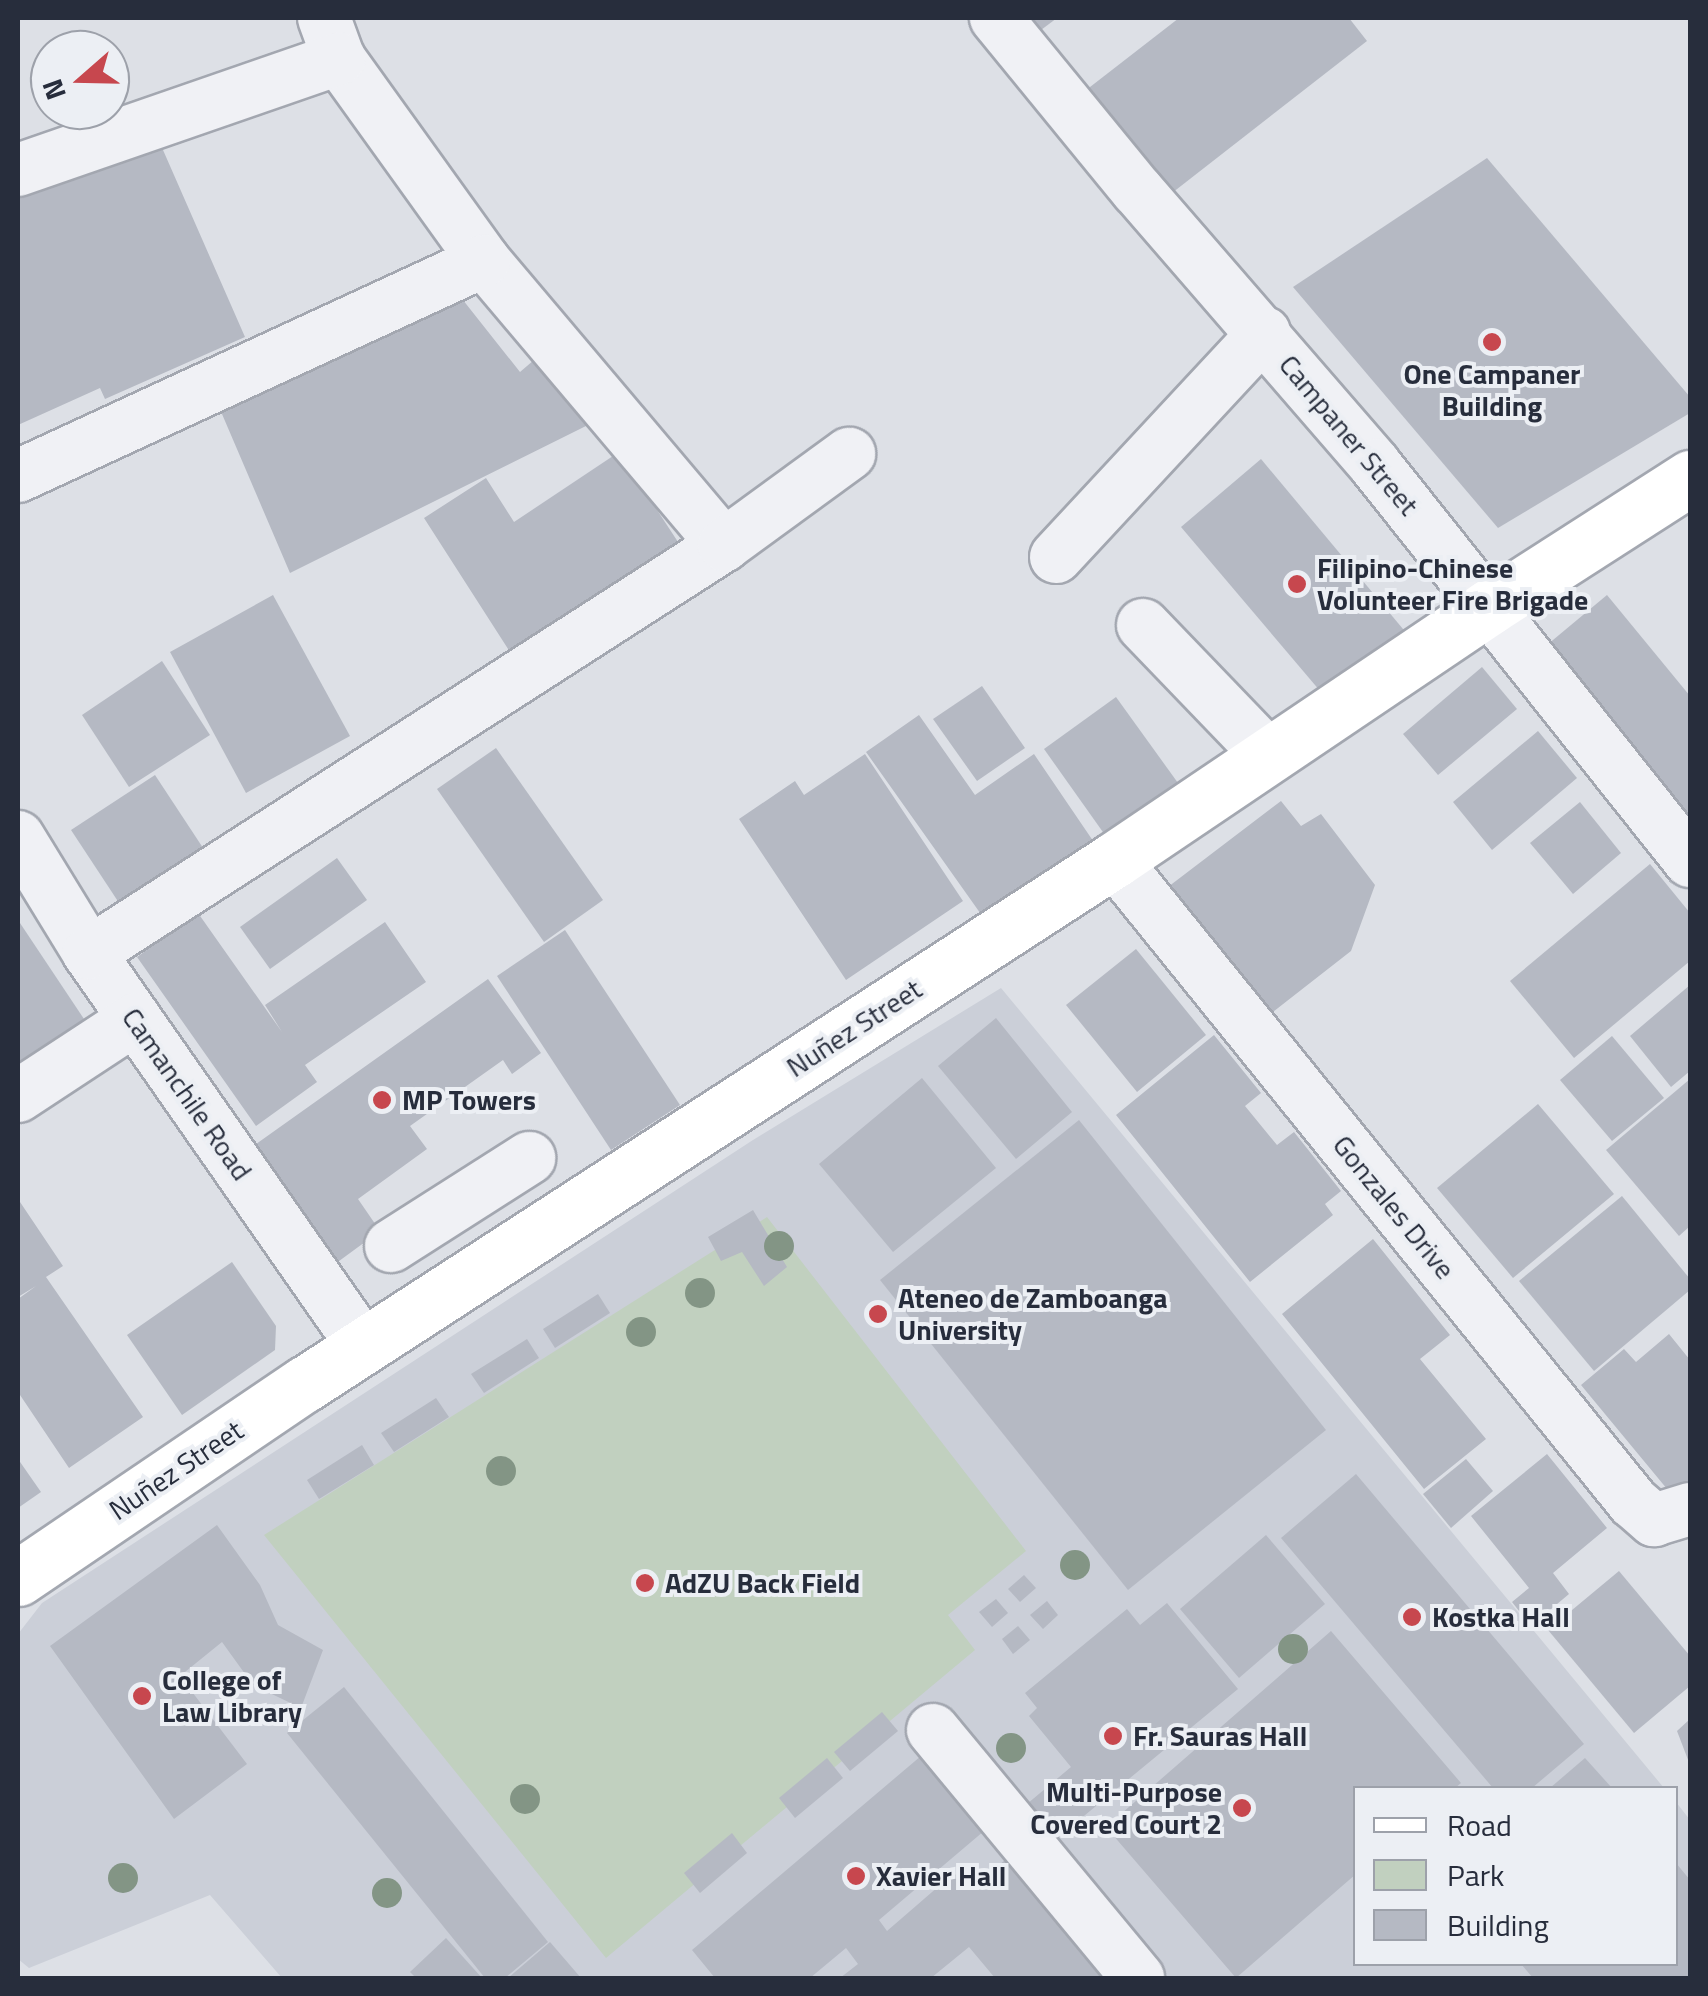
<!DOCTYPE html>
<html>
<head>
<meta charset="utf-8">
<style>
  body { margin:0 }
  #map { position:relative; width:1708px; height:1996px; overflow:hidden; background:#dde0e6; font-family:"Titillium Web",sans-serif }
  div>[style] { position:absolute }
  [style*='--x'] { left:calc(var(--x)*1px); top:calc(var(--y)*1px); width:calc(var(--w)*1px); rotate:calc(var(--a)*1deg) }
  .built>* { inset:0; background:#cbcfd8 }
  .green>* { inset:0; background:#c1d0bf }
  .building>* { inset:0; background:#b5b9c3 }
  .roads { filter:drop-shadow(2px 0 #a3a7b0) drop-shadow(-2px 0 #a3a7b0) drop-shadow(0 2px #a3a7b0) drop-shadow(0 -2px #a3a7b0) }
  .minor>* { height:52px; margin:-26px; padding:0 26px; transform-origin:26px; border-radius:26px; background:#f0f1f5 }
  .major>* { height:55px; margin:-27.5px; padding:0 27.5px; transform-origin:27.5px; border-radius:27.5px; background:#fff }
  .trees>* { width:30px; height:30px; margin:-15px; border-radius:50%; background:#839585 }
  .dots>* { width:28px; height:28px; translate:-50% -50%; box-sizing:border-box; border:5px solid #eceff4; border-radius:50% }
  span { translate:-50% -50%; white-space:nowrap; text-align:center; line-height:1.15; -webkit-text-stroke:8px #eceff4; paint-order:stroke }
  .poi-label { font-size:28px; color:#272d3c; font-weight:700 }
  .left { translate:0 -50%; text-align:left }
  .right { translate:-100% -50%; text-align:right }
  .street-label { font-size:28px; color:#272d3c }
  .frame { position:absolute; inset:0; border:20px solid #272d3c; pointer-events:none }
  .legend { position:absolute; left:1353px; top:1786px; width:325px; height:180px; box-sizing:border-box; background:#eceff4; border:2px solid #9da1aa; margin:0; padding:12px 18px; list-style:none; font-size:30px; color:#272d3c }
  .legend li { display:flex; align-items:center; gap:20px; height:50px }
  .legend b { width:50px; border:2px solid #9da1aa }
  .north { position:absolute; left:30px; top:30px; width:100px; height:100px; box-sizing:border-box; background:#eceff4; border:2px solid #9da1aa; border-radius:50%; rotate:250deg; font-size:28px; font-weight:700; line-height:40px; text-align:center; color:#272d3c }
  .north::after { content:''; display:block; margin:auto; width:35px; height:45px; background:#c7474e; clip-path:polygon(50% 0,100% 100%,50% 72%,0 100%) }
</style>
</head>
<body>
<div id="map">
  <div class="built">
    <div style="clip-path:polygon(1001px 988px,1664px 1788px,1356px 1788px,1356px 1964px,1676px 1964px,1676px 1802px,1690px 1820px,1690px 1978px,282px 1978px,210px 1895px,29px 1968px,18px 1959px,18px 1634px,42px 1603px,753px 1140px)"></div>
  </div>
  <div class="green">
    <div style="clip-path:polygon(767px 1217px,1026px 1551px,948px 1615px,975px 1650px,606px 1958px,264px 1535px)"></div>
  </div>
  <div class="building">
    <div style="clip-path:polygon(1013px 18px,1057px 18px,1029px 39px)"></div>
    <div style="clip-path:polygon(1179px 18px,1349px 18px,1367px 41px,1163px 200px,1081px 94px)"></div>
    <div style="clip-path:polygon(156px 134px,245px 337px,105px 399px,100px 388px,18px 425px,18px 188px)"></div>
    <div style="clip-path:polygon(1487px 158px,1690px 397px,1690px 413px,1498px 528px,1293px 287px)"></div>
    <div style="clip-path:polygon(459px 295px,520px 372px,534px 360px,590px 424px,290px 573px,219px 407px)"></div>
    <div style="clip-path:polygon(619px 452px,680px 545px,512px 655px,424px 518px,486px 478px,514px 522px)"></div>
    <div style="clip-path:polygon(1261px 459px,1413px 641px,1326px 698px,1181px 527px)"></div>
    <div style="clip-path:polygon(273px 595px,350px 736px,246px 793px,170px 652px)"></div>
    <div style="clip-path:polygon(1607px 595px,1690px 696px,1690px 826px,1541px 650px)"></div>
    <div style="clip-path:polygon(162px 661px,210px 735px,129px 787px,82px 715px)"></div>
    <div style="clip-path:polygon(1482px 667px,1517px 709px,1438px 775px,1403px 734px)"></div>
    <div style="clip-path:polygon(982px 686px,1025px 748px,977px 781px,933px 719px)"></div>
    <div style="clip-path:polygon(1116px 697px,1178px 783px,1105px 835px,1044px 749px)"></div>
    <div style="clip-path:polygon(919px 715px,975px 795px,1034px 754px,1104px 857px,995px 934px,866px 752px)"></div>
    <div style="clip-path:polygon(1538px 731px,1577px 778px,1492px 850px,1453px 802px)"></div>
    <div style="clip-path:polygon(496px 748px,603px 900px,544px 942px,437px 789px)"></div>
    <div style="clip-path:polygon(865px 754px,963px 901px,846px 980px,739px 819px,795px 781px,804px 795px)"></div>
    <div style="clip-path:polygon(155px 775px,209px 857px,125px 912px,71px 830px)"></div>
    <div style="clip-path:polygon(1281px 801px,1301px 826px,1321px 814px,1375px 885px,1351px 951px,1269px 1015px,1164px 890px)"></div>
    <div style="clip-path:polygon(1580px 802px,1621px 853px,1573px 894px,1530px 843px)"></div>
    <div style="clip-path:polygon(337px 858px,367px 900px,270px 969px,240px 927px)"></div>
    <div style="clip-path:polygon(1650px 864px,1690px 913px,1690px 961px,1574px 1058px,1510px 981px)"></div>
    <div style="clip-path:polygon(198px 913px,282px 1032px,265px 1005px,385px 922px,426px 982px,305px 1065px,317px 1082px,256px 1126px,137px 957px)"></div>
    <div style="clip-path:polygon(18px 920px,94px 1034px,18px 1078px)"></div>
    <div style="clip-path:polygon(565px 930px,680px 1105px,611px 1150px,497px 976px)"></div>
    <div style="clip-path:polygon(1136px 949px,1206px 1035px,1137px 1092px,1066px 1005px)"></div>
    <div style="clip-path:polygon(488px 979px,541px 1053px,512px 1074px,503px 1060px,410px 1126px,427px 1149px,358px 1199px,380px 1231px,335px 1264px,252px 1147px)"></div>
    <div style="clip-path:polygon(1690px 985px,1690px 1071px,1671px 1087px,1630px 1036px)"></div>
    <div style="clip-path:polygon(996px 1018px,1072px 1112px,1016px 1159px,938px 1066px)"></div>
    <div style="clip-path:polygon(1214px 1035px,1261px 1093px,1245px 1106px,1277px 1145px,1294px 1132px,1341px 1191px,1325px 1204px,1333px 1215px,1250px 1282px,1116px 1115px)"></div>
    <div style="clip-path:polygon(1612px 1036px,1664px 1098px,1612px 1141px,1560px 1080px)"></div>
    <div style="clip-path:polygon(922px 1078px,996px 1168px,893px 1252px,819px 1164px)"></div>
    <div style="clip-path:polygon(1690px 1079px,1690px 1226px,1679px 1236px,1606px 1150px)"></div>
    <div style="clip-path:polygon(1538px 1104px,1614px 1194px,1513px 1278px,1437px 1188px)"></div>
    <div style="clip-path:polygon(1079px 1120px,1326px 1430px,1128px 1590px,880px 1280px)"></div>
    <div style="clip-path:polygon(1622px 1196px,1690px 1279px,1690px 1290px,1594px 1371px,1519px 1281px)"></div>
    <div style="clip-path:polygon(18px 1199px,63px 1266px,46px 1277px,143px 1417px,69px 1468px,18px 1392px,18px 1299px,36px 1286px,18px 1297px)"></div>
    <div style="clip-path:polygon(753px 1210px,787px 1267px,764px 1286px,742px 1252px,721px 1261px,708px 1237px)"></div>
    <div style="clip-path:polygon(1373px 1239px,1450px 1335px,1420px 1359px,1486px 1439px,1424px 1489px,1282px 1314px)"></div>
    <div style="clip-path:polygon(232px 1262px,276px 1326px,275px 1350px,182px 1415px,127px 1335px)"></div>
    <div style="clip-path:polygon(598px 1294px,610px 1313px,555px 1348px,543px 1329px)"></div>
    <div style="clip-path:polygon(1669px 1334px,1690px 1360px,1690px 1490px,1677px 1501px,1581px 1385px,1624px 1349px,1636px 1362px)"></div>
    <div style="clip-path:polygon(527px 1339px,539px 1358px,484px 1393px,471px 1374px)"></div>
    <div style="clip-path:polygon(436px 1398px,449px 1417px,394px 1452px,381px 1433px)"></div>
    <div style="clip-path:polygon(362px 1445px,374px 1465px,319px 1499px,307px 1480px)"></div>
    <div style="clip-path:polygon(1547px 1454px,1607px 1528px,1553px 1573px,1569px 1594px,1531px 1626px,1512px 1602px,1529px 1588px,1471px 1516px)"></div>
    <div style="clip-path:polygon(18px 1459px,41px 1492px,18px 1508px)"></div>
    <div style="clip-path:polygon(1466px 1459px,1493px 1491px,1451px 1528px,1423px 1494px)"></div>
    <div style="clip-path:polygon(1356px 1474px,1584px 1744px,1532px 1788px,1493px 1788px,1281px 1538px)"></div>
    <div style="clip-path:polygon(217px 1525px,260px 1585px,278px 1625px,323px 1650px,301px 1708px,253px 1685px,222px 1642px,180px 1676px,247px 1764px,174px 1819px,50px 1646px)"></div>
    <div style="clip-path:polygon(1266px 1535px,1325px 1604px,1239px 1678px,1180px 1609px)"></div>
    <div style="clip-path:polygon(1619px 1571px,1690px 1656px,1690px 1686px,1634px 1733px,1548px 1630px)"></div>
    <div style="clip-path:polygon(1024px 1575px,1036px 1588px,1020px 1602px,1008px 1589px)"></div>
    <div style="clip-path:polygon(996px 1599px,1008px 1613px,992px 1627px,979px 1612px)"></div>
    <div style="clip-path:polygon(1047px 1601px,1058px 1615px,1043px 1629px,1030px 1615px)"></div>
    <div style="clip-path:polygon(1167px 1603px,1238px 1689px,1056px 1839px,1027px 1804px,1071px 1767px,1029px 1716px,1037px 1708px,1025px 1693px,1127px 1609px,1140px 1625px)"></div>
    <div style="clip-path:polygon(1018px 1626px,1030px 1640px,1013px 1654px,1002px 1639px)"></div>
    <div style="clip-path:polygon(1331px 1631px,1461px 1783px,1455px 1788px,1356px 1788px,1356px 1874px,1236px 1978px,1106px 1827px)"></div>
    <div style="clip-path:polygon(344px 1687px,548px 1942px,505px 1978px,485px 1978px,287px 1733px)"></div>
    <div style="clip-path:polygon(882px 1712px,898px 1731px,850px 1771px,834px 1752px)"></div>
    <div style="clip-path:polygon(1690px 1719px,1690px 1765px,1677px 1731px)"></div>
    <div style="clip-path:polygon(921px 1756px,984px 1831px,879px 1920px,887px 1931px,954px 1873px,970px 1890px,1012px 1854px,1117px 1978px,995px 1978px,969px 1947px,931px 1978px,840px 1978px,858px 1964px,846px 1948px,810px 1978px,715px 1978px,692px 1950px)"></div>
    <div style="clip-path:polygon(827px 1758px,843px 1778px,795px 1818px,779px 1798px)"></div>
    <div style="clip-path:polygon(1585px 1758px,1612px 1788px,1550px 1788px)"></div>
    <div style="clip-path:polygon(732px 1833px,747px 1853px,700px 1893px,684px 1873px)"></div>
    <div style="clip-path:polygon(1676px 1863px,1690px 1880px,1690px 1978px,1533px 1978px,1521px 1964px,1676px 1964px)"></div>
    <div style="clip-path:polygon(446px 1938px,482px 1978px,416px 1978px,410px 1972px)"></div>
    <div style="clip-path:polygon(550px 1942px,581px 1978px,508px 1978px)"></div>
  </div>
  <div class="roads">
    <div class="minor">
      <div style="--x:324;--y:18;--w:44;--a:69.9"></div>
      <div style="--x:339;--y:59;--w:249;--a:54.3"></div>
      <div style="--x:484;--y:261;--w:372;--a:49.8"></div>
      <div style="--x:996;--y:18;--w:222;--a:50.7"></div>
      <div style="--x:1137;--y:190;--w:364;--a:49.1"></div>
      <div style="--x:1375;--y:465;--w:506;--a:51.5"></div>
      <div style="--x:18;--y:170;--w:340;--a:-19.1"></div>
      <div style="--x:18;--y:476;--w:513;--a:-24.77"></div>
      <div style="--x:1056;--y:557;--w:306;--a:-47.1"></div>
      <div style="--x:1143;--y:625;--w:180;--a:46.1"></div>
      <div style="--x:18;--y:837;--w:136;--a:58.5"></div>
      <div style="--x:89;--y:953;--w:479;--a:55.1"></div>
      <div style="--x:1114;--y:860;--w:826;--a:51.05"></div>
      <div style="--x:1633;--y:1502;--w:28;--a:41"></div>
      <div style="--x:1654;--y:1520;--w:38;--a:-17"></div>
      <div style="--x:89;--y:953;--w:755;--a:-32.72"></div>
      <div style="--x:724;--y:545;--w:155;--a:-36.1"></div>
      <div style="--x:18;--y:1096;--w:140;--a:-33.3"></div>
      <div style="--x:391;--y:1246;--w:164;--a:-32.5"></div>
      <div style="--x:933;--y:1730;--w:322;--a:50.4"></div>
    </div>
    <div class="major">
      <div style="--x:18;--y:1578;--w:346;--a:-34.1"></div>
      <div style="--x:305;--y:1384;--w:964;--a:-32.93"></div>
      <div style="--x:1114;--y:860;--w:452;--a:-34"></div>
      <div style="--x:1489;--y:607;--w:239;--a:-32.7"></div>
    </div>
  </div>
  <div class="trees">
    <div style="left:779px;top:1246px"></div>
    <div style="left:700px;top:1293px"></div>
    <div style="left:641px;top:1332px"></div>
    <div style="left:501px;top:1471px"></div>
    <div style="left:1075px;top:1565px"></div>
    <div style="left:1293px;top:1649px"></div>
    <div style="left:1011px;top:1748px"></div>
    <div style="left:525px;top:1799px"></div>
    <div style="left:123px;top:1878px"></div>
    <div style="left:387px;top:1893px"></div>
  </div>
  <div class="dots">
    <div style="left:1492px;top:342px;background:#c7474e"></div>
    <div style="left:1297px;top:584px;background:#c7474e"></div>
    <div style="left:382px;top:1100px;background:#c7474e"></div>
    <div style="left:878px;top:1314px;background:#c7474e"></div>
    <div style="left:645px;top:1583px;background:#c7474e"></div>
    <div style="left:1412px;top:1617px;background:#c7474e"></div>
    <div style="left:142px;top:1696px;background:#c7474e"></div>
    <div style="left:1113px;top:1736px;background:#c7474e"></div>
    <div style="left:1242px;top:1808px;background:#c7474e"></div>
    <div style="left:856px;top:1876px;background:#c7474e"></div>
  </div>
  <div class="poi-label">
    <span style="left:1492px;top:390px">One Campaner<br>Building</span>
    <span class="left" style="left:1317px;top:584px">Filipino-Chinese<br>Volunteer Fire Brigade</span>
    <span class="left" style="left:402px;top:1100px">MP Towers</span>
    <span class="left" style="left:898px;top:1314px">Ateneo de Zamboanga<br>University</span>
    <span class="left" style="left:665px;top:1583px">AdZU Back Field</span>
    <span class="left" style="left:1432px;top:1617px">Kostka Hall</span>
    <span class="left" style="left:162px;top:1696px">College of<br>Law Library</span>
    <span class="left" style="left:1133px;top:1736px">Fr. Sauras Hall</span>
    <span class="right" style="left:1222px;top:1808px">Multi-Purpose<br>Covered Court 2</span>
    <span class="left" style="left:876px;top:1876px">Xavier Hall</span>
  </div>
  <div class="street-label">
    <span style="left:1349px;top:435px;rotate:50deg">Campaner Street</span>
    <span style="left:854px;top:1028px;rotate:-33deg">Nuñez Street</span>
    <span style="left:187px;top:1094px;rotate:55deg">Camanchile Road</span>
    <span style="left:1394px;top:1207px;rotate:51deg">Gonzales Drive</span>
    <span style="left:176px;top:1470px;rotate:-34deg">Nuñez Street</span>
  </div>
  <div class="frame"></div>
  <ul class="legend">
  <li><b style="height:12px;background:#fff"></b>Road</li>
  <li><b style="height:28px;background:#c1d0bf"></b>Park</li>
  <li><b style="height:28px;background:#b5b9c3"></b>Building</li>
  </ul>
  <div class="north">N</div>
</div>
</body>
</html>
